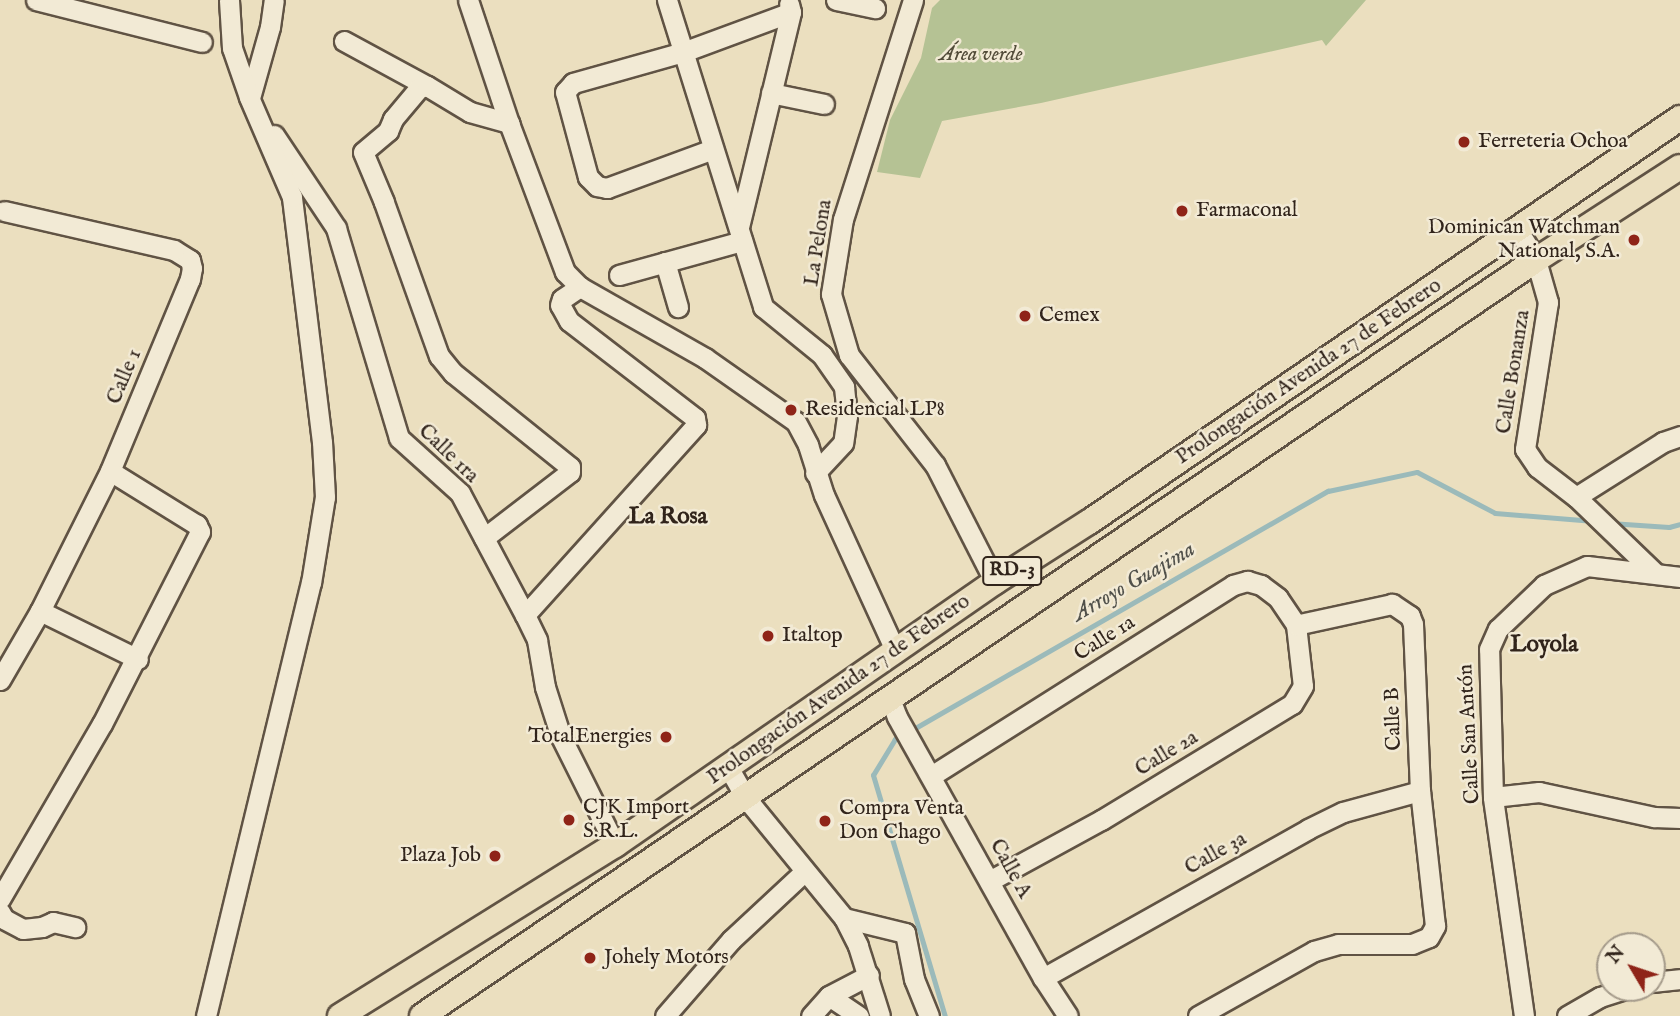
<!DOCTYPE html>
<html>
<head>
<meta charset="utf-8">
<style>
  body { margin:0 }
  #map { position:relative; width:1680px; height:1016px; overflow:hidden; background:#ebdfbf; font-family:"IM FELL English",serif }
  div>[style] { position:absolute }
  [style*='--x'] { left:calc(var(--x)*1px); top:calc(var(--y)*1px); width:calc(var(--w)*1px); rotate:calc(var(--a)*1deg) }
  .green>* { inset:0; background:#b5c294 }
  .stream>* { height:5px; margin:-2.5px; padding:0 2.5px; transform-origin:2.5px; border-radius:2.5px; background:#9bbaba }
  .roads { filter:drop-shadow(2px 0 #605344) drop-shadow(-2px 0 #605344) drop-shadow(0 2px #605344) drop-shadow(0 -2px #605344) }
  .minor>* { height:19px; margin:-9.5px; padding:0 9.5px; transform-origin:9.5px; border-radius:9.5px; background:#f2ead5 }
  .major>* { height:24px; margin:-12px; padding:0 12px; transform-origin:12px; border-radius:12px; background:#ebdfbf }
  .dots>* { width:19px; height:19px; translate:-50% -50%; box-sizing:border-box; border:4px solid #f2ead5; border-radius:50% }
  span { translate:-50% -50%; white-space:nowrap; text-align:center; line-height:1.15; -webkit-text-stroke:5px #f2ead5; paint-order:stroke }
  .shield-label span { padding:2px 5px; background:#f2ead5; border:2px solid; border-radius:5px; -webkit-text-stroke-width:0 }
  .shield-label { font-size:19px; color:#31241b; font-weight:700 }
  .park-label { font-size:21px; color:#524c39; font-style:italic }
  .poi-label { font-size:21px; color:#31241b }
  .left { translate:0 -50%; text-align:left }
  .right { translate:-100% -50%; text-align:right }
  .street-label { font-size:21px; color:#31241b }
  .neighbourhood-label { font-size:23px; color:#31241b; font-weight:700 }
  .water-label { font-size:23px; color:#51514b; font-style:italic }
  .north { position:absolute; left:1596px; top:932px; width:70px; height:70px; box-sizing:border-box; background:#f2ead5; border:2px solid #a59b8b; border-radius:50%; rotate:309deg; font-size:19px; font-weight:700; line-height:28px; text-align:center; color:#31241b }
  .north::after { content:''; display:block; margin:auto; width:24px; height:32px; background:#8f2418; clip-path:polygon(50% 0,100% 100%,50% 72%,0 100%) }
</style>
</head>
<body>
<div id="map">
  <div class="green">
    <div style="clip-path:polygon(940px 0,1366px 0,1326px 46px,1322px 40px,1041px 103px,942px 121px,920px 178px,877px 172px,890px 120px,921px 58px,932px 8px)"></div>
  </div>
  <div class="stream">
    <div style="--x:1610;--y:523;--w:59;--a:3.9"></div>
    <div style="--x:1669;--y:527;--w:11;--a:-15"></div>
    <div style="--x:910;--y:731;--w:482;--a:-29.9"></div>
    <div style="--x:1328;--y:491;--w:91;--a:-12.1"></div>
    <div style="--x:1417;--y:472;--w:88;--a:27.7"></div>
    <div style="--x:1495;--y:513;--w:99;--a:4.6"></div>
    <div style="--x:901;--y:736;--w:7;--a:153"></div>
    <div style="--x:895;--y:739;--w:42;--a:121.4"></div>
    <div style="--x:873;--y:775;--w:252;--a:73.4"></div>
  </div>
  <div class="roads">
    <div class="minor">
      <div style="--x:36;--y:0;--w:171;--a:14.2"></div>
      <div style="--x:468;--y:0;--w:130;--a:71.6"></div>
      <div style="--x:509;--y:123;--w:159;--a:69.4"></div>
      <div style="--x:565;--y:272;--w:21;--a:45"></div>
      <div style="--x:580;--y:287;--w:144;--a:29.6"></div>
      <div style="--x:705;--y:358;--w:111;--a:35.1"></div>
      <div style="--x:796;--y:422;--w:26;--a:62"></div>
      <div style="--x:808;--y:445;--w:52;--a:72.3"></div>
      <div style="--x:824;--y:495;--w:173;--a:65.4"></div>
      <div style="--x:667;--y:0;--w:322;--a:72.6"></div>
      <div style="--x:763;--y:307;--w:76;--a:39.1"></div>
      <div style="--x:822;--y:355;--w:39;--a:55"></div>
      <div style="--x:844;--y:387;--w:29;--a:84"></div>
      <div style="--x:847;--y:416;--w:27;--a:98"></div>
      <div style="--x:843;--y:443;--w:41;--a:133"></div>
      <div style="--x:836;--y:0;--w:40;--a:12"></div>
      <div style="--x:913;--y:0;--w:230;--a:107.7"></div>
      <div style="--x:843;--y:219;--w:76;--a:99.1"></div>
      <div style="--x:831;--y:294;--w:64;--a:73.6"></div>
      <div style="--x:849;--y:355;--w:140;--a:52"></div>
      <div style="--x:935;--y:465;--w:131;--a:62.9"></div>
      <div style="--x:344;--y:41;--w:94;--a:28.5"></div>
      <div style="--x:771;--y:93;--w:54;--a:11.7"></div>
      <div style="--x:250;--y:98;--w:74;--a:-74.3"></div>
      <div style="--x:270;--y:27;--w:27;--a:-82"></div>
      <div style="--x:274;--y:135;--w:112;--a:56.3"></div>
      <div style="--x:336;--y:228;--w:219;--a:73.3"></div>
      <div style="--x:399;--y:438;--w:82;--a:42"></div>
      <div style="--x:460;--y:493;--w:138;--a:62"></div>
      <div style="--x:525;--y:615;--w:28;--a:64"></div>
      <div style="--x:537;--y:640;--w:48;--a:80.3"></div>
      <div style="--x:545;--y:687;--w:52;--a:72.3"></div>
      <div style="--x:561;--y:737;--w:121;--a:63.4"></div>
      <div style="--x:713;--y:149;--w:113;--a:159.8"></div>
      <div style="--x:607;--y:188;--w:10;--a:-169"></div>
      <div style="--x:597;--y:186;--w:13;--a:-135"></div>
      <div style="--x:588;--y:177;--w:88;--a:-105.1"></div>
      <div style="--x:565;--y:92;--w:12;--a:-48"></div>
      <div style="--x:573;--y:83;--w:114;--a:-15.7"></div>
      <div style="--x:683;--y:52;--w:115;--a:-20.3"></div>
      <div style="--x:739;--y:227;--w:221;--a:-76.4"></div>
      <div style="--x:791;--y:12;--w:8;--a:-104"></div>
      <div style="--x:1517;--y:229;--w:36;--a:58"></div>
      <div style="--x:1536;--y:260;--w:44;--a:74.1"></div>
      <div style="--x:1548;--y:302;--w:149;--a:98.9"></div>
      <div style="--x:1525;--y:449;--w:22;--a:56"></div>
      <div style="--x:1537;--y:467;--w:49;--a:37.6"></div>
      <div style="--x:1576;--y:497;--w:108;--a:43.9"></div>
      <div style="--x:665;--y:262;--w:47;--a:73.9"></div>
      <div style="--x:619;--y:275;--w:128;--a:-15.5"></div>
      <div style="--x:1576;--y:497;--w:103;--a:-32.3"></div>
      <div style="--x:1663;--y:442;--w:18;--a:-19"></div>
      <div style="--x:484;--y:538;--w:108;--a:-37.5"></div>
      <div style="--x:570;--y:472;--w:5;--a:-90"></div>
      <div style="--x:570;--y:467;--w:150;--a:-141.2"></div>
      <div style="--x:453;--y:373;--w:22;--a:-129"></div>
      <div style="--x:439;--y:356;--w:164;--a:-109.7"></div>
      <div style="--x:384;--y:202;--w:54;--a:-112.8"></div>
      <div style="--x:363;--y:152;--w:33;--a:-40"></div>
      <div style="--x:388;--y:131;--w:13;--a:-67"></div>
      <div style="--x:393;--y:119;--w:40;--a:-50"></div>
      <div style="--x:419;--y:88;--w:8;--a:-14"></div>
      <div style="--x:427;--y:86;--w:50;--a:31.2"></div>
      <div style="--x:470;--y:112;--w:41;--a:15.8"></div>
      <div style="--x:40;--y:611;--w:109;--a:26.1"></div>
      <div style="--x:525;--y:615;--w:256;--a:-48"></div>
      <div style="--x:696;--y:425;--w:7;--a:-98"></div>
      <div style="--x:695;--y:418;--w:159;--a:-142.4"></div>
      <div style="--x:569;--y:321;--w:18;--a:-119"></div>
      <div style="--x:560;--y:305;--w:6;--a:-72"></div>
      <div style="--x:562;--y:299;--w:22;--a:-34"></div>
      <div style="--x:0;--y:680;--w:80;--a:-59.9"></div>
      <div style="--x:40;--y:611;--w:157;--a:-63.4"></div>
      <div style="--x:110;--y:471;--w:208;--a:-67.4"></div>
      <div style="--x:190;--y:279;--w:11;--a:-80"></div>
      <div style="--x:192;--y:268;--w:8;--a:-104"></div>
      <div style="--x:190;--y:260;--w:19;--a:-148"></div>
      <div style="--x:174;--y:250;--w:174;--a:-167.1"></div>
      <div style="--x:889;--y:696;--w:22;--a:69"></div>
      <div style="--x:897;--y:717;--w:299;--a:60.8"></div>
      <div style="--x:1043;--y:978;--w:45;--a:56.7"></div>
      <div style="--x:728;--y:767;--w:34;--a:60"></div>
      <div style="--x:745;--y:797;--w:156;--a:50.7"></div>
      <div style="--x:844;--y:918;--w:31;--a:63"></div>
      <div style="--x:858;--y:946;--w:73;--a:72.6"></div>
      <div style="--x:931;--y:776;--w:357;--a:-32.3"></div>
      <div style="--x:1233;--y:585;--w:15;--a:-16"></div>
      <div style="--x:1247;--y:581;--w:15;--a:16"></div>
      <div style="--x:1261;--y:585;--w:21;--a:37"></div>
      <div style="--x:1278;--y:598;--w:32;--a:56"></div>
      <div style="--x:1296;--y:625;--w:61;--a:83.5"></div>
      <div style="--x:1303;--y:686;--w:21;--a:121"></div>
      <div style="--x:1292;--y:704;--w:223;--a:148.7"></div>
      <div style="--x:1101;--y:820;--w:125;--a:151.4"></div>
      <div style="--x:1493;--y:797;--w:46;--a:-6.2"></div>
      <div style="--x:1539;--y:792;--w:118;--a:12.3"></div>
      <div style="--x:1654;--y:817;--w:26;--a:2"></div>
      <div style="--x:0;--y:899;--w:203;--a:-59.8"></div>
      <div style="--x:102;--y:724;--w:216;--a:-63"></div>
      <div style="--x:200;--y:532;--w:8;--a:-113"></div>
      <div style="--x:197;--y:525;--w:102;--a:-148.2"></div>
      <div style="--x:0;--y:912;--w:8;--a:60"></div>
      <div style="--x:4;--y:919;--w:21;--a:28"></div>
      <div style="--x:23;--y:929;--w:19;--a:-6"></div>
      <div style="--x:42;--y:927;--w:12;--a:-24"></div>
      <div style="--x:53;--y:922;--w:23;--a:13"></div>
      <div style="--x:844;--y:918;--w:63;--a:13.8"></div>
      <div style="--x:905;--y:933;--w:47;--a:78.9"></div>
      <div style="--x:914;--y:979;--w:40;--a:68"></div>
      <div style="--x:1043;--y:978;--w:304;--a:-29.3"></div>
      <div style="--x:1308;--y:829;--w:39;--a:-26"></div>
      <div style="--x:1343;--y:812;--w:80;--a:-15.3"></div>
      <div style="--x:1652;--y:982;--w:28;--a:-6"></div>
      <div style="--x:829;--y:996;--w:36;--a:34"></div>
      <div style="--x:206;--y:1016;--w:446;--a:-76.4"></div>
      <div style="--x:311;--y:583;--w:87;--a:-80.8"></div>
      <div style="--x:325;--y:497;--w:55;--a:-93.1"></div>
      <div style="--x:322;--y:442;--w:247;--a:-97"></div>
      <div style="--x:292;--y:197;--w:109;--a:-113.3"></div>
      <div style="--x:249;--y:97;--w:52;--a:-109.1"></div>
      <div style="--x:232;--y:48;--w:48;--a:-93.6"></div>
      <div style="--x:665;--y:1016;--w:101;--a:-49"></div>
      <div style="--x:731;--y:940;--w:101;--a:-43"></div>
      <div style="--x:811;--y:1016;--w:27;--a:-48"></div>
      <div style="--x:829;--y:996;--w:45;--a:-27.7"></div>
      <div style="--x:1198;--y:1016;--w:133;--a:-29.3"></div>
      <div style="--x:1314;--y:951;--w:25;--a:-16"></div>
      <div style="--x:1338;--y:944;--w:74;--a:0"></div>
      <div style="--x:1412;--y:944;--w:18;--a:-22"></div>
      <div style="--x:1429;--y:937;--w:13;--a:-61"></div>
      <div style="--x:1435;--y:926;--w:136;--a:-96.3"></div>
      <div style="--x:1420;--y:791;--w:167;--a:-92.4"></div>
      <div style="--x:1413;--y:624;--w:9;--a:-111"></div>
      <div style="--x:1410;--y:616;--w:22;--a:-146"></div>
      <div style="--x:1392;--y:604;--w:98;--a:167.7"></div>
      <div style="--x:1524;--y:1016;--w:221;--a:-98.1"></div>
      <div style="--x:1493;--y:797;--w:148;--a:-91.5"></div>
      <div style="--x:1489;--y:649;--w:22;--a:-66"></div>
      <div style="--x:1498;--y:629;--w:64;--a:-43.7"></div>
      <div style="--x:1544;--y:585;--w:47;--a:-23.8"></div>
      <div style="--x:1587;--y:566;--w:94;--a:6.7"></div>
      <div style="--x:1567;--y:1016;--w:38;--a:-30"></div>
      <div style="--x:1600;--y:997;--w:28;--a:-18"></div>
    </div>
    <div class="major">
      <div style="--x:340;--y:1016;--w:324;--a:-31.9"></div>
      <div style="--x:615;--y:845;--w:462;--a:-34.7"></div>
      <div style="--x:995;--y:582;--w:112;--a:-32.6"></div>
      <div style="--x:1089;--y:522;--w:716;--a:-34.36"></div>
      <div style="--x:422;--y:1016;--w:1346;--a:-34.16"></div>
      <div style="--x:1536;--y:260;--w:171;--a:-32.9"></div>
    </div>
  </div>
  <div class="dots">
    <div style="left:1464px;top:142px;background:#8f2418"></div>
    <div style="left:1182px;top:211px;background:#8f2418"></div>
    <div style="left:1634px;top:240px;background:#8f2418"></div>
    <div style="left:1025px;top:316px;background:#8f2418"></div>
    <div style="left:791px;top:410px;background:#8f2418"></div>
    <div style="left:768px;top:636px;background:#8f2418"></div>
    <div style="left:666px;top:737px;background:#8f2418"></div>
    <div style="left:569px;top:820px;background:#8f2418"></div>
    <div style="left:825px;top:821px;background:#8f2418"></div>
    <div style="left:495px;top:856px;background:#8f2418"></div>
    <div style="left:590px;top:958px;background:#8f2418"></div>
  </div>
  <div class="shield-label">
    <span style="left:1012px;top:571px">RD-3</span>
  </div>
  <div class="park-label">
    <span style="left:981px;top:55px">Área verde</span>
  </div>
  <div class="poi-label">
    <span class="left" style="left:1478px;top:142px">Ferreteria Ochoa</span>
    <span class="left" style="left:1196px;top:211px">Farmaconal</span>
    <span class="right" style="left:1620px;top:240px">Dominican Watchman<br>National, S.A.</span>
    <span class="left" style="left:1039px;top:316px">Cemex</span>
    <span class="left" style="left:805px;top:410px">Residencial LP8</span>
    <span class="left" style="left:782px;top:636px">Italtop</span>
    <span class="right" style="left:652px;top:737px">TotalEnergies</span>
    <span class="left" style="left:583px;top:820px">CJK Import<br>S.R.L.</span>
    <span class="left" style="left:839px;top:821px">Compra Venta<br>Don Chago</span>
    <span class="right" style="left:481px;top:856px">Plaza Job</span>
    <span class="left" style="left:604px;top:958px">Johely Motors</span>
  </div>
  <div class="street-label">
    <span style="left:819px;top:243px;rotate:-81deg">La Pelona</span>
    <span style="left:1309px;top:372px;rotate:-34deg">Prolongación Avenida 27 de Febrero</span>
    <span style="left:1514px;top:372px;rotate:-81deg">Calle Bonanza</span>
    <span style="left:125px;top:377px;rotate:-67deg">Calle 1</span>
    <span style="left:448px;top:454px;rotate:44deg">Calle 1ra</span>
    <span style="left:1105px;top:639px;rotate:-32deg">Calle 1a</span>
    <span style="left:839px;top:690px;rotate:-35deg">Prolongación Avenida 27 de Febrero</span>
    <span style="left:1394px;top:719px;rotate:-92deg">Calle B</span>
    <span style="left:1470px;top:734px;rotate:-93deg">Calle San Antón</span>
    <span style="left:1167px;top:754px;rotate:-31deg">Calle 2a</span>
    <span style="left:1216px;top:854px;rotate:-29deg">Calle 3a</span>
    <span style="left:1010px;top:869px;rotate:61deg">Calle A</span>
  </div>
  <div class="neighbourhood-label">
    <span style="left:668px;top:517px">La Rosa</span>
    <span style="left:1544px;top:645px">Loyola</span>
  </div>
  <div class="water-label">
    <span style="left:1134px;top:582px;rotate:-30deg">Arroyo Guajima</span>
  </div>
  <div class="north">N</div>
</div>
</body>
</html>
